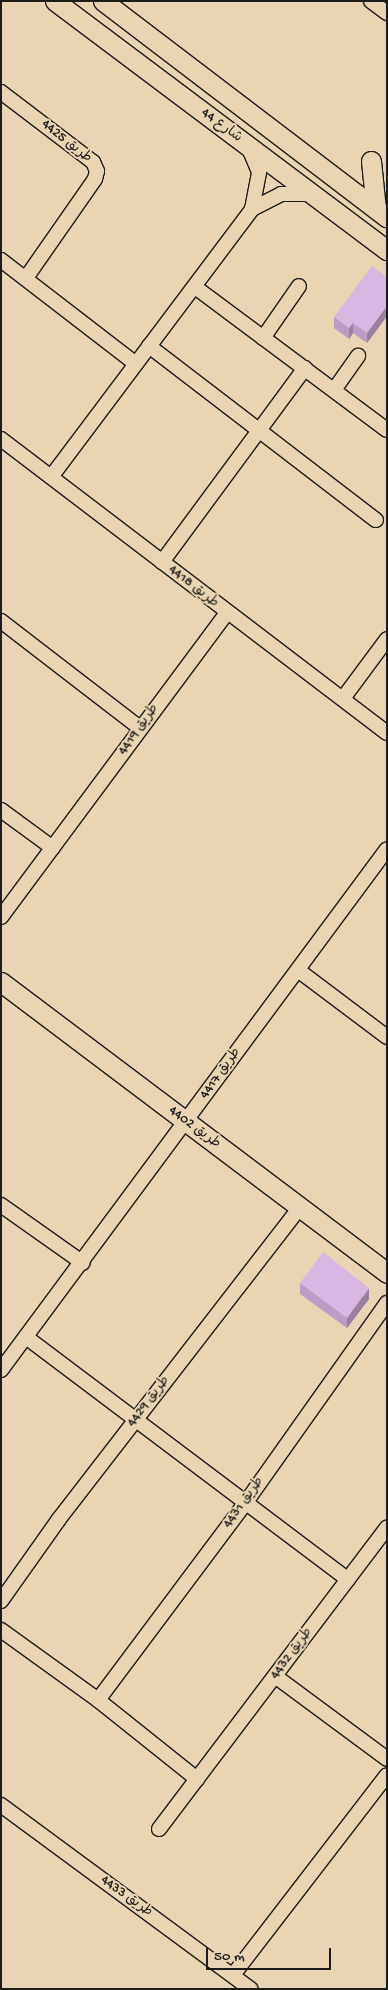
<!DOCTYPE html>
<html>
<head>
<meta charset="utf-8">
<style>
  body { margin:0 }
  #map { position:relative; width:388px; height:1990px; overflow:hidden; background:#e9d5b3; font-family:"Gochi Hand","Playpen Sans Arabic",sans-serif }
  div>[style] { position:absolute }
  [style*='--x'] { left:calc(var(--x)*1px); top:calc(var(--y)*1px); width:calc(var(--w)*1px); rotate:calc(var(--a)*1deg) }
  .roads { filter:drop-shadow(1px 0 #1c1c1c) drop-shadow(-1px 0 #1c1c1c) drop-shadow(0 1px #1c1c1c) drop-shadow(0 -1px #1c1c1c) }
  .street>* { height:14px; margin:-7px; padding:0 7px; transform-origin:7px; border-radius:7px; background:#e9d5b3 }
  .secondary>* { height:19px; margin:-9.5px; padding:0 9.5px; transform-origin:9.5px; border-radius:9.5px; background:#e9d5b3 }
  .wall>* { inset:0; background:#bb9dc3 }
  .shaded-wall>* { inset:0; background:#98809f }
  .building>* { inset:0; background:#d9b7e3 }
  span { translate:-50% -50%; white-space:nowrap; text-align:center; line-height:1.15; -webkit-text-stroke:4px #e9d5b3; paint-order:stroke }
  .street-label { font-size:14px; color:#1c1c1c }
  .frame { position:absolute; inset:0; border:2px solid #1c1c1c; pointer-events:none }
  .scale { position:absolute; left:206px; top:1948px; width:125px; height:22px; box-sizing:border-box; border:2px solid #1c1c1c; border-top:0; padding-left:6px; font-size:15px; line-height:18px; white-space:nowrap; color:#1c1c1c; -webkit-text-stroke:4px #e9d5b3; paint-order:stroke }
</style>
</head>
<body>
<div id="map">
  <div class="roads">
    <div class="street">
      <div style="--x:371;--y:1;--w:20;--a:37"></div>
      <div style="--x:1;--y:92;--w:116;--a:37.3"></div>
      <div style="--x:93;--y:162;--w:10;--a:66"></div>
      <div style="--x:97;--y:171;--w:8;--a:104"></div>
      <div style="--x:95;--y:179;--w:121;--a:124.9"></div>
      <div style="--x:252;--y:209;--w:33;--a:-27"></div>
      <div style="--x:281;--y:194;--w:30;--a:0"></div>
      <div style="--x:1;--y:260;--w:170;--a:37.6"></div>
      <div style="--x:195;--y:287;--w:239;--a:36.7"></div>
      <div style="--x:263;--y:338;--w:63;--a:-55.3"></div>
      <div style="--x:149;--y:346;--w:286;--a:37.5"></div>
      <div style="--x:334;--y:390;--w:42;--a:-54.8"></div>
      <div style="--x:1;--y:439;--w:485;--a:37.3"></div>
      <div style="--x:51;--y:477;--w:335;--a:-53.1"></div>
      <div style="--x:252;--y:209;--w:38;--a:-79"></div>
      <div style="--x:259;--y:172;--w:28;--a:-113"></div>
      <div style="--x:162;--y:562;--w:241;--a:-53.6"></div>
      <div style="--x:1;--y:621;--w:175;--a:37.6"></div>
      <div style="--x:344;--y:697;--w:72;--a:-53.4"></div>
      <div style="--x:1;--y:810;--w:64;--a:36.2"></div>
      <div style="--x:1;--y:917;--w:377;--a:-53.4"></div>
      <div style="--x:298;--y:970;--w:111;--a:37"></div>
      <div style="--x:1;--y:1205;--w:100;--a:35.3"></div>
      <div style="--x:26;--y:1337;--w:403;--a:37"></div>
      <div style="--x:1;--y:1370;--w:648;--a:-53.47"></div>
      <div style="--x:1;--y:1601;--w:100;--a:-54.7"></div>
      <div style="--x:59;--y:1519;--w:396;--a:-52.3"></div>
      <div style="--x:1;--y:1630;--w:120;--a:35.8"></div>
      <div style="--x:98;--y:1700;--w:127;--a:38.6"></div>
      <div style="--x:275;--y:1676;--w:139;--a:36.5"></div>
      <div style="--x:98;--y:1700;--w:247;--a:-53.2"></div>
      <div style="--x:246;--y:1502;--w:244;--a:-54.7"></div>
      <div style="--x:1;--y:1805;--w:310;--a:36.4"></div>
      <div style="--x:159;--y:1829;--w:378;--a:-52.9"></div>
      <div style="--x:233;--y:1975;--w:252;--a:-52.4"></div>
    </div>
    <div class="secondary">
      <div style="--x:55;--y:1;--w:415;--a:36.9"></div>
      <div style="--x:103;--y:1;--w:357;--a:37.3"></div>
      <div style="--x:371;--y:161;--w:48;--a:84.1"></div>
      <div style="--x:1;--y:982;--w:483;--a:37"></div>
    </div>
  </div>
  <div class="wall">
    <div style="clip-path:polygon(387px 277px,387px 316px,367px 343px,353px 333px,349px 339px,334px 328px,334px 317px)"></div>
    <div style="clip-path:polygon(300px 1283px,369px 1299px,347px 1328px,300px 1294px)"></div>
  </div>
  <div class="shaded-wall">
    <div style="clip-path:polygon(387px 306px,387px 316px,367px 343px,367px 333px)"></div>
    <div style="clip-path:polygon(353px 323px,353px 333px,349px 339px,349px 328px)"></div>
    <div style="clip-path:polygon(369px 1288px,369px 1299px,347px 1328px,347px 1318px)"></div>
  </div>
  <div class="building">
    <div style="clip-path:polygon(372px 266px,387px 277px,387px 306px,367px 333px,353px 323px,349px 328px,334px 317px)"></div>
    <div style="clip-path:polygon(323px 1252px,369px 1288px,347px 1318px,300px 1283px)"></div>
  </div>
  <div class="street-label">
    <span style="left:221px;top:126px;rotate:37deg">شارع 44</span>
    <span style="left:66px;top:142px;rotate:39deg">طريق 4425</span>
    <span style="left:193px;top:587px;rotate:39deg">طريق 4418</span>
    <span style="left:139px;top:730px;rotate:-54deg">طريق 4419</span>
    <span style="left:221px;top:1074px;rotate:-54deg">طريق 4417</span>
    <span style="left:194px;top:1128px;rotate:37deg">طريق 4402</span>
    <span style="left:149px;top:1402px;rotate:-52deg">طريق 4429</span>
    <span style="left:244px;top:1503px;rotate:-54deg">طريق 4431</span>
    <span style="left:292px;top:1654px;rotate:-53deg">طريق 4432</span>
    <span style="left:126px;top:1897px;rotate:36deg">طريق 4433</span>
  </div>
  <div class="frame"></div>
  <div class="scale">50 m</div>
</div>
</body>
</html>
